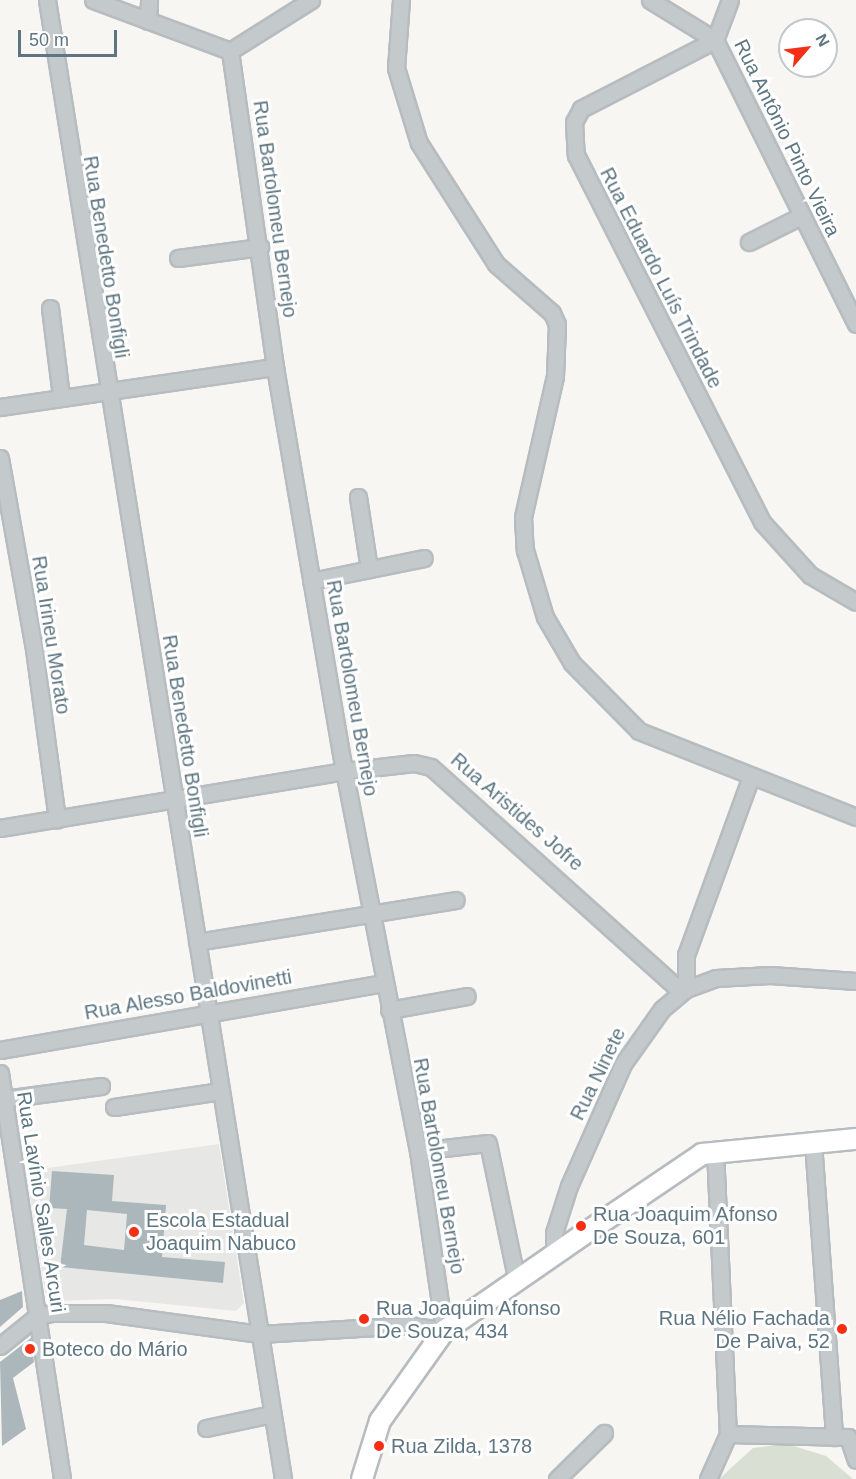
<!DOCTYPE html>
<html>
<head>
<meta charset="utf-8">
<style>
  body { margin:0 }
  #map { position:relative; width:856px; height:1479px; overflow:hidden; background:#f7f6f3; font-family:Helvetica,sans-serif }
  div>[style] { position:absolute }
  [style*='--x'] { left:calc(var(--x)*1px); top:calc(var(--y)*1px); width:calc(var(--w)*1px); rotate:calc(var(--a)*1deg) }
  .built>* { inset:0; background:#e7e8e6 }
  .green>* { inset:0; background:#d9dfd3 }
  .building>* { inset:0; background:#acb7bb }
  .roads { filter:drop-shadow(2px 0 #b6bcbf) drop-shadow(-2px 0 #b6bcbf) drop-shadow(0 2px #b6bcbf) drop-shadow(0 -2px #b6bcbf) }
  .minor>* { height:15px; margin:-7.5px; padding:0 7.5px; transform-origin:7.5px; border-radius:7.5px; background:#c4c9cc }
  .major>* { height:20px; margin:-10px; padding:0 10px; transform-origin:10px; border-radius:10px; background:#fff }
  .dots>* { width:16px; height:16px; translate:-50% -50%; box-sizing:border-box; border:3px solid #fff; border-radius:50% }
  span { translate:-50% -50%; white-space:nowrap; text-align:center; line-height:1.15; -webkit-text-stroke:6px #fff; paint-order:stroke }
  .street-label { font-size:20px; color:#5e7681 }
  .poi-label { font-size:20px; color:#5e7681 }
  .left { translate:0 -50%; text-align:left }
  .right { translate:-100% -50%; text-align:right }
  .north { position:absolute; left:778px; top:18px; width:60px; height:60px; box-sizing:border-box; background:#fff; border:2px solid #bfc8cd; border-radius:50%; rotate:62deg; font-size:16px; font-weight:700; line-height:24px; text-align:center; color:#5e7681 }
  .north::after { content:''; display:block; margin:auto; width:21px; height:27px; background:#f42f16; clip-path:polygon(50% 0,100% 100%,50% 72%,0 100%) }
  .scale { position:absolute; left:18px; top:30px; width:99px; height:27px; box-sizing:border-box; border:3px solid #5e7681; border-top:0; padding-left:8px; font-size:18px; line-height:21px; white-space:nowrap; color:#5e7681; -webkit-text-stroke:4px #fff; paint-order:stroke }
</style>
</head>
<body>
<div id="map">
  <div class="built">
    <div style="clip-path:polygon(219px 1144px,244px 1303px,236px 1311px,115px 1299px,54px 1301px,45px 1292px,26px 1171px)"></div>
  </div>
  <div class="green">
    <div style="clip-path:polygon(787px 1444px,826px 1456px,853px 1479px,719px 1479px,753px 1448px)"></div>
  </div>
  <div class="building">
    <div style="clip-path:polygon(evenodd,52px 1171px,114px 1175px,112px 1201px,166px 1205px,162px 1257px,225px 1262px,223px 1283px,60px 1267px,67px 1209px,49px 1208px,52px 1171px,87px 1210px,127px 1214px,124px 1250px,84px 1245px,87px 1210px)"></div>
    <div style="clip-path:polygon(22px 1291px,23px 1307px,0 1327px,0 1300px)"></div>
    <div style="clip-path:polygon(31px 1338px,34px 1362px,13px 1378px,26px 1429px,2px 1446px,0 1362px)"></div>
  </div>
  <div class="roads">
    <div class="minor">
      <div style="--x:47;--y:0;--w:1498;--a:80.93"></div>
      <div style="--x:93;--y:0;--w:146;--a:20.4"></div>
      <div style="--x:230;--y:51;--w:96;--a:-32.2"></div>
      <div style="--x:401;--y:0;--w:68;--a:94.2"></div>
      <div style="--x:396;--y:68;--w:78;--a:73"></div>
      <div style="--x:419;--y:143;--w:143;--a:57.5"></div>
      <div style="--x:496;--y:264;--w:74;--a:41.2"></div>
      <div style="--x:552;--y:313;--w:12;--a:66"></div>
      <div style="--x:557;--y:324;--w:52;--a:92.2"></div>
      <div style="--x:555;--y:376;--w:145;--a:102.8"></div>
      <div style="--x:523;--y:517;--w:33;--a:87"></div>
      <div style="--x:525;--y:550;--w:70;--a:73.4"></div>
      <div style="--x:545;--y:617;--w:53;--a:59.6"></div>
      <div style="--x:572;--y:663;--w:95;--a:45.4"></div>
      <div style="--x:639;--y:731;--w:233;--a:21.6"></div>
      <div style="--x:650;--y:0;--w:76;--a:31.6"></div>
      <div style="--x:715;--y:40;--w:317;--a:63.6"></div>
      <div style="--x:730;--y:0;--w:43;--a:110.6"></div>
      <div style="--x:715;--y:40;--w:151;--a:152.8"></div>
      <div style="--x:581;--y:109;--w:15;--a:118"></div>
      <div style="--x:574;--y:122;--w:33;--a:87"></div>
      <div style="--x:576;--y:155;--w:411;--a:63.1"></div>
      <div style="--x:762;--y:522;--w:72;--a:47.8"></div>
      <div style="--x:810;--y:575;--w:53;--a:30.4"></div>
      <div style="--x:148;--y:21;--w:21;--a:-87"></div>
      <div style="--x:749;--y:242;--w:58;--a:-26.6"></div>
      <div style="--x:178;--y:258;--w:83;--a:-7.6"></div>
      <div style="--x:50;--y:308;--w:89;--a:82.9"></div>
      <div style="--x:0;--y:407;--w:278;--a:-8.3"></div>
      <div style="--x:0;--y:458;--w:194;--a:79.9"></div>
      <div style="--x:34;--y:649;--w:172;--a:82.3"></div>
      <div style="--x:358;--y:497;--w:73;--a:81.3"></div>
      <div style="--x:311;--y:581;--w:115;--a:-11.5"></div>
      <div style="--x:0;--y:828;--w:349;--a:-9.4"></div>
      <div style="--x:344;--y:771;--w:70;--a:-6.5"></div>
      <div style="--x:414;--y:763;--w:17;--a:13"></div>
      <div style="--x:431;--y:767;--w:337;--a:41.9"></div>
      <div style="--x:197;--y:942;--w:262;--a:-9.2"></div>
      <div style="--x:686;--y:989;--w:34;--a:-90"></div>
      <div style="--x:686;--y:955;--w:187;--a:-70"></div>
      <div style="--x:389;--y:1010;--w:79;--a:-10.2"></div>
      <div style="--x:0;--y:1050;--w:390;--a:-9.9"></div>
      <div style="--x:0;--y:1073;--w:411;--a:81.3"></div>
      <div style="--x:4;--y:1099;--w:98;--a:-7.6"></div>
      <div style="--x:114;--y:1107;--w:108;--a:-8.5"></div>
      <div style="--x:813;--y:1142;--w:296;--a:85.9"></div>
      <div style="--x:715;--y:1150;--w:284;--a:87.4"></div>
      <div style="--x:418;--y:1151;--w:70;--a:-6.5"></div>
      <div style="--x:488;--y:1143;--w:142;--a:78.2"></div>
      <div style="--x:554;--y:1254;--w:21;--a:-90"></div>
      <div style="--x:554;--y:1233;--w:49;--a:-72.3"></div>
      <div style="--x:569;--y:1186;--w:133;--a:-66.1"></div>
      <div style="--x:623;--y:1064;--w:67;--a:-54.7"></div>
      <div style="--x:662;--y:1009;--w:31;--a:-40"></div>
      <div style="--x:686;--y:989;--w:32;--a:-20"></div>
      <div style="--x:716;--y:978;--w:54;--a:-3.2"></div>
      <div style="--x:770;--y:975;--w:86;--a:4"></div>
      <div style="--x:0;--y:1346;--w:48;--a:-39"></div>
      <div style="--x:37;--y:1316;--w:14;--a:-12"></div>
      <div style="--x:51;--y:1313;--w:55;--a:0"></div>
      <div style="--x:106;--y:1313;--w:155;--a:7.8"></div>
      <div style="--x:260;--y:1334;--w:150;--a:-3.4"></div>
      <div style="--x:410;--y:1325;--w:35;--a:10"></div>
      <div style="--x:444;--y:1331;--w:182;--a:-98.2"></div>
      <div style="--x:418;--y:1151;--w:387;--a:-101"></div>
      <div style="--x:344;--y:771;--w:410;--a:-99.7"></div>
      <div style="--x:275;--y:367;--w:319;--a:-98.1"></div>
      <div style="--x:206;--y:1428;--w:67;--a:-12"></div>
      <div style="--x:848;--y:1437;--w:24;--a:71"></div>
      <div style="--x:557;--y:1479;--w:66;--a:-44.4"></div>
      <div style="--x:708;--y:1479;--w:49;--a:-66"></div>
      <div style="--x:728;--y:1434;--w:120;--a:1.4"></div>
    </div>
    <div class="major">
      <div style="--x:362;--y:1479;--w:61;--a:-72.8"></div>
      <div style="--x:380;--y:1421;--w:110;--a:-54.6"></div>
      <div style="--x:444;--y:1331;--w:174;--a:-34.7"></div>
      <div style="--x:587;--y:1232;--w:139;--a:-34.1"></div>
      <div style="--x:702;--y:1154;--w:155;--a:-5.6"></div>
    </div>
  </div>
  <div class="dots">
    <div style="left:581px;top:1226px;background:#f42f16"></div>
    <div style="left:134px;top:1232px;background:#f42f16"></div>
    <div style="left:364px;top:1319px;background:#f42f16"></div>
    <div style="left:842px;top:1329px;background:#f42f16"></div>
    <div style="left:30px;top:1349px;background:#f42f16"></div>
    <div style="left:379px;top:1446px;background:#f42f16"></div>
  </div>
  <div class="street-label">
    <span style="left:787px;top:138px;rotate:64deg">Rua Antônio Pinto Vieira</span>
    <span style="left:275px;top:209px;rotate:82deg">Rua Bartolomeu Bernejo</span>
    <span style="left:106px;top:257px;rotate:81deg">Rua Benedetto Bonfigli</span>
    <span style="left:661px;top:278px;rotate:63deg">Rua Eduardo Luís Trindade</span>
    <span style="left:51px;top:635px;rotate:81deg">Rua Irineu Morato</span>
    <span style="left:352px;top:688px;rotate:80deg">Rua Bartolomeu Bernejo</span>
    <span style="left:185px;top:736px;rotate:81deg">Rua Benedetto Bonfigli</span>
    <span style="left:517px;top:812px;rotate:41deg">Rua Aristides Jofre</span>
    <span style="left:188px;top:995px;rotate:-10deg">Rua Alesso Baldovinetti</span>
    <span style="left:598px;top:1074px;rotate:-64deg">Rua Ninete</span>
    <span style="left:439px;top:1166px;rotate:80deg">Rua Bartolomeu Bernejo</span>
    <span style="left:41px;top:1202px;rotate:81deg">Rua Lavínio Salles Arcuri</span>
  </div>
  <div class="poi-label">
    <span class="left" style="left:593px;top:1226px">Rua Joaquim Afonso<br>De Souza, 601</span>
    <span class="left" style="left:146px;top:1232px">Escola Estadual<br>Joaquim Nabuco</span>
    <span class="left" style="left:376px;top:1320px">Rua Joaquim Afonso<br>De Souza, 434</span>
    <span class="right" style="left:830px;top:1330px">Rua Nélio Fachada<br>De Paiva, 52</span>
    <span class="left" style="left:42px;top:1349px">Boteco do Mário</span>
    <span class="left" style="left:391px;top:1446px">Rua Zilda, 1378</span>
  </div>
  <div class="north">N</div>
  <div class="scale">50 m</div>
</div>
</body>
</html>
